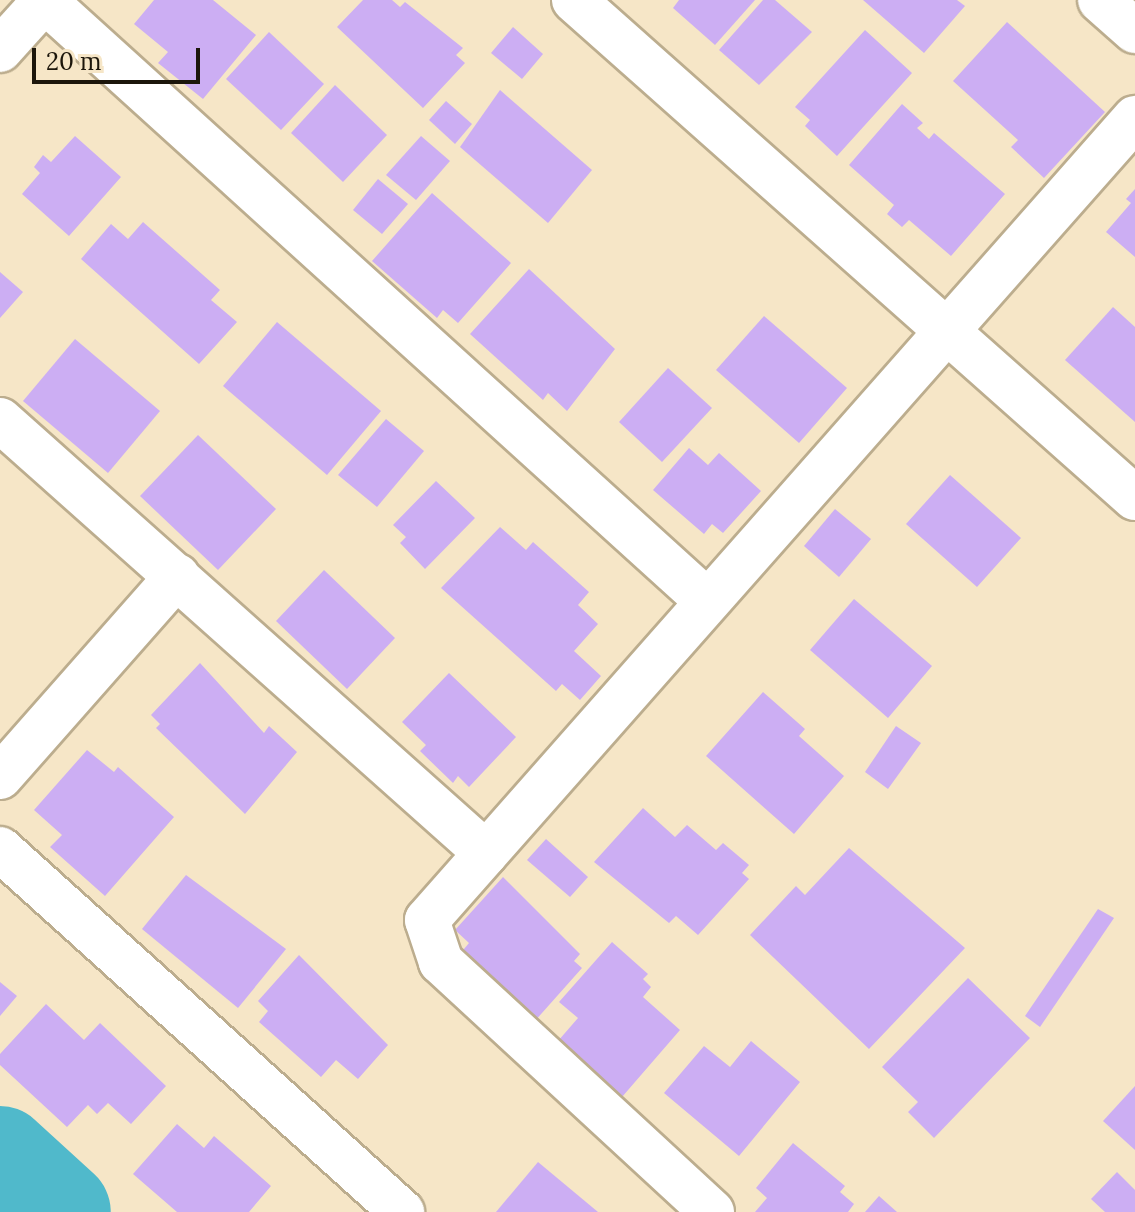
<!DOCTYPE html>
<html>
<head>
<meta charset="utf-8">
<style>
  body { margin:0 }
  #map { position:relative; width:1135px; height:1212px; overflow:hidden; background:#f6e6c7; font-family:Lora,serif }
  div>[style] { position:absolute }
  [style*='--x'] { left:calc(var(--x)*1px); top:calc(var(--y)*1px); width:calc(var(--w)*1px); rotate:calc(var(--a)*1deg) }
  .river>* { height:102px; margin:-51px; padding:0 51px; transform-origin:51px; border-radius:51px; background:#50b9cb }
  .building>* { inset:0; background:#ccaef3 }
  .roads { filter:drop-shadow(2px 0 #bcad8e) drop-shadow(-2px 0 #bcad8e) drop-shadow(0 2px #bcad8e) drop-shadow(0 -2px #bcad8e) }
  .street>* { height:44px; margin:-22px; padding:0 22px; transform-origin:22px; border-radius:22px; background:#fff }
  .secondary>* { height:44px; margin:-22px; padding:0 22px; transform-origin:22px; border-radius:22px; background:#fff }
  span { translate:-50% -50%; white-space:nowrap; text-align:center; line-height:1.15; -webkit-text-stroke:6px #f6e6c7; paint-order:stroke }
  .scale { position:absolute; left:32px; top:48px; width:168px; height:36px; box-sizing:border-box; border:4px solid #1c160b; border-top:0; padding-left:10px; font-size:24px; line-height:28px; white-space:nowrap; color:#1c160b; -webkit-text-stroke:6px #f6e6c7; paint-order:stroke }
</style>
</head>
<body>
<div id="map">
  <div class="river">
    <div style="--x:0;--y:1157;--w:81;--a:42.5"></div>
  </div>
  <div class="building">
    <div style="clip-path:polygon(154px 0,213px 0,256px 35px,203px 99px,158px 63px,168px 52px,134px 24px)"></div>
    <div style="clip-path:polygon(363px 0,392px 0,400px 7px,405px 2px,463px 48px,456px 55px,465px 63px,423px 108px,337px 27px)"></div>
    <div style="clip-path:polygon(679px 0,755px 0,715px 45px,673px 8px)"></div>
    <div style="clip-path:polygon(763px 0,775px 0,812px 32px,759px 85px,719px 50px)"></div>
    <div style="clip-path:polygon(863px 0,957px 0,965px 6px,924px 53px)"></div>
    <div style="clip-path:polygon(1007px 22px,1105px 112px,1044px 178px,1011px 147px,1018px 140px,953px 81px)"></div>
    <div style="clip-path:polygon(513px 27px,543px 54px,522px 79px,491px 53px)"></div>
    <div style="clip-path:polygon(865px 30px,912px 73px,837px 156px,805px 126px,810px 120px,795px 107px)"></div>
    <div style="clip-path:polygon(269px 32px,324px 84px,281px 130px,226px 79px)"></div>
    <div style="clip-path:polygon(335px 85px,387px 135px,343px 182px,291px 133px)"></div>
    <div style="clip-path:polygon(500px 90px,592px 170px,548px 223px,460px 147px)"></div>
    <div style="clip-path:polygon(446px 101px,472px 124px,455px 144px,429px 120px)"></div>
    <div style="clip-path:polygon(902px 104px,923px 123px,917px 128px,929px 139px,934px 133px,1005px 194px,951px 256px,909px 220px,902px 227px,887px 214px,894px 205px,849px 165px)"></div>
    <div style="clip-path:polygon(75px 136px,121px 177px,69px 236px,22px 194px,40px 173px,34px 167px,43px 155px,51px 162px)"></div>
    <div style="clip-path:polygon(421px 136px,450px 161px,416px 200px,386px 175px)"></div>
    <div style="clip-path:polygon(378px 179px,408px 204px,382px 234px,353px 210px)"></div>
    <div style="clip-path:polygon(1135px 189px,1135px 257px,1106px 232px,1131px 203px,1126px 199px)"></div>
    <div style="clip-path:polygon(432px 193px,511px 263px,458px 323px,443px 310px,437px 318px,372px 261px)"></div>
    <div style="clip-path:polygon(143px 222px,220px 290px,211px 300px,237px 322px,199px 364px,81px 259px,111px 224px,128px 239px)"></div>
    <div style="clip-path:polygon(529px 269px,615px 349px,567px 411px,548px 393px,543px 400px,470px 334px)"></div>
    <div style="clip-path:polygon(0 272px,23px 292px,0 318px)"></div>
    <div style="clip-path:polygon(1113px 307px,1135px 327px,1135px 422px,1065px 360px)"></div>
    <div style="clip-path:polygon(764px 316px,847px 388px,799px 443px,716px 370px)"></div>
    <div style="clip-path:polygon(277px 322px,381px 411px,327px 475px,223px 386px)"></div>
    <div style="clip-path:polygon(75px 339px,160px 411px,108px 473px,23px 401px)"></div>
    <div style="clip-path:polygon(668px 368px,712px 408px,662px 462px,619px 422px)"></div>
    <div style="clip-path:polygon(386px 419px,424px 451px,377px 507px,338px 475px)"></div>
    <div style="clip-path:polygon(198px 435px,276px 509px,218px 570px,140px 496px)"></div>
    <div style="clip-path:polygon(689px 448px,708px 465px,719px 453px,761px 491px,723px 533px,712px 524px,704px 534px,653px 490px)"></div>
    <div style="clip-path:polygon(950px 475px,1021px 538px,977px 587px,906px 524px)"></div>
    <div style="clip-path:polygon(436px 481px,475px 518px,425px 569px,400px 543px,406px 537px,393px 525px)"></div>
    <div style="clip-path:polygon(835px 509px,871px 539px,839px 577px,804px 546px)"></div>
    <div style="clip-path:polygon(500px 527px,526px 550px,533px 542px,589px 592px,578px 605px,598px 624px,574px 651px,601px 676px,580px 700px,562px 684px,556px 691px,441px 588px)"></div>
    <div style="clip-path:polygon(324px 570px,395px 638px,347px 689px,276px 621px)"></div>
    <div style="clip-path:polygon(854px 599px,932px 666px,888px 718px,810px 650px)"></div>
    <div style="clip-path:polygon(200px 663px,264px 733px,269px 726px,297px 752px,245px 814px,156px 728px,160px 724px,151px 715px)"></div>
    <div style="clip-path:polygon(449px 673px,516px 737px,469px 787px,458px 776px,453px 783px,420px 751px,426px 745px,402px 722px)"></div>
    <div style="clip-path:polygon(763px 692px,805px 729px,799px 736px,844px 776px,794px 834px,706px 756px)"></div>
    <div style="clip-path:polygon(896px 726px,921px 743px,888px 789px,865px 772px)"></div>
    <div style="clip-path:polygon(87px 750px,114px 772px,118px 767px,174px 817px,105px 896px,50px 847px,62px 835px,34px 810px)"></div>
    <div style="clip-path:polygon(643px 808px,675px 837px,687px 825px,716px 850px,723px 843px,749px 865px,742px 873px,749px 879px,698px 935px,676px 916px,669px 923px,594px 862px)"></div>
    <div style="clip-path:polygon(546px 839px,588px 877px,570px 897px,527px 860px)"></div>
    <div style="clip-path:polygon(849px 848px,965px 948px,869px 1049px,750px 935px,796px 886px,805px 895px)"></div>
    <div style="clip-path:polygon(186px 875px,286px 949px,238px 1008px,142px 929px)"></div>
    <div style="clip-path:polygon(503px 877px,580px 954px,574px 961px,582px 968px,534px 1022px,459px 955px,469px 943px,455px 930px)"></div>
    <div style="clip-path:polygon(1098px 909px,1114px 918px,1040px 1027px,1025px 1016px)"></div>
    <div style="clip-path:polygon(612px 942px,648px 974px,643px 979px,651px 987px,643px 997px,680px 1030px,622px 1097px,558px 1041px,578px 1018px,559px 1002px)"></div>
    <div style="clip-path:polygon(299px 955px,388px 1045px,358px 1079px,336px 1060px,321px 1077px,259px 1022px,268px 1011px,258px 1001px)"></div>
    <div style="clip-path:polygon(968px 978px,1030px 1038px,934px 1138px,908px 1112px,918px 1102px,882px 1067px)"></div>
    <div style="clip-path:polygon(0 982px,17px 996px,0 1016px)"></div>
    <div style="clip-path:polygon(46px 1004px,84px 1040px,100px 1023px,166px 1086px,131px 1124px,108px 1103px,97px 1114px,88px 1105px,67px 1127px,0 1065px,0 1054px)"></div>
    <div style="clip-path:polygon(751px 1041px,800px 1082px,739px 1156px,664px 1093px,704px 1046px,730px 1067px)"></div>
    <div style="clip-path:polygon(1135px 1086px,1135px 1150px,1103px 1121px)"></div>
    <div style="clip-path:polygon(177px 1124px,204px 1148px,214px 1136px,271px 1186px,249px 1212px,177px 1212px,133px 1174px)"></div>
    <div style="clip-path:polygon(793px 1143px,845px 1186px,840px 1192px,854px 1204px,848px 1212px,755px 1212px,767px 1198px,756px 1188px)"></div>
    <div style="clip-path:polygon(538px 1162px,598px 1212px,496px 1212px)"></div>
    <div style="clip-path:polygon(1117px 1172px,1135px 1190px,1135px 1212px,1105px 1212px,1091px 1199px)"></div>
    <div style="clip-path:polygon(879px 1196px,897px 1212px,865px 1212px)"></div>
  </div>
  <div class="roads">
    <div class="street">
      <div style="--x:44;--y:0;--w:893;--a:42.19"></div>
      <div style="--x:1100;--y:0;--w:47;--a:41.5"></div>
      <div style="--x:0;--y:50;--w:67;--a:-48"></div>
      <div style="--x:0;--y:420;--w:651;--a:41.7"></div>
      <div style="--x:0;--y:777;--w:268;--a:-48.6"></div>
      <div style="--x:0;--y:849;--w:542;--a:42.08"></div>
      <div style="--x:712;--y:1212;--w:369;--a:-137.3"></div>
      <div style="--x:441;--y:962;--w:44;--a:-108.4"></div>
      <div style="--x:427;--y:920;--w:1070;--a:-48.56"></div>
    </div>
    <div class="secondary">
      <div style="--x:574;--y:0;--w:750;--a:41.6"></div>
    </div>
  </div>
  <div class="scale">20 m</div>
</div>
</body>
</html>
